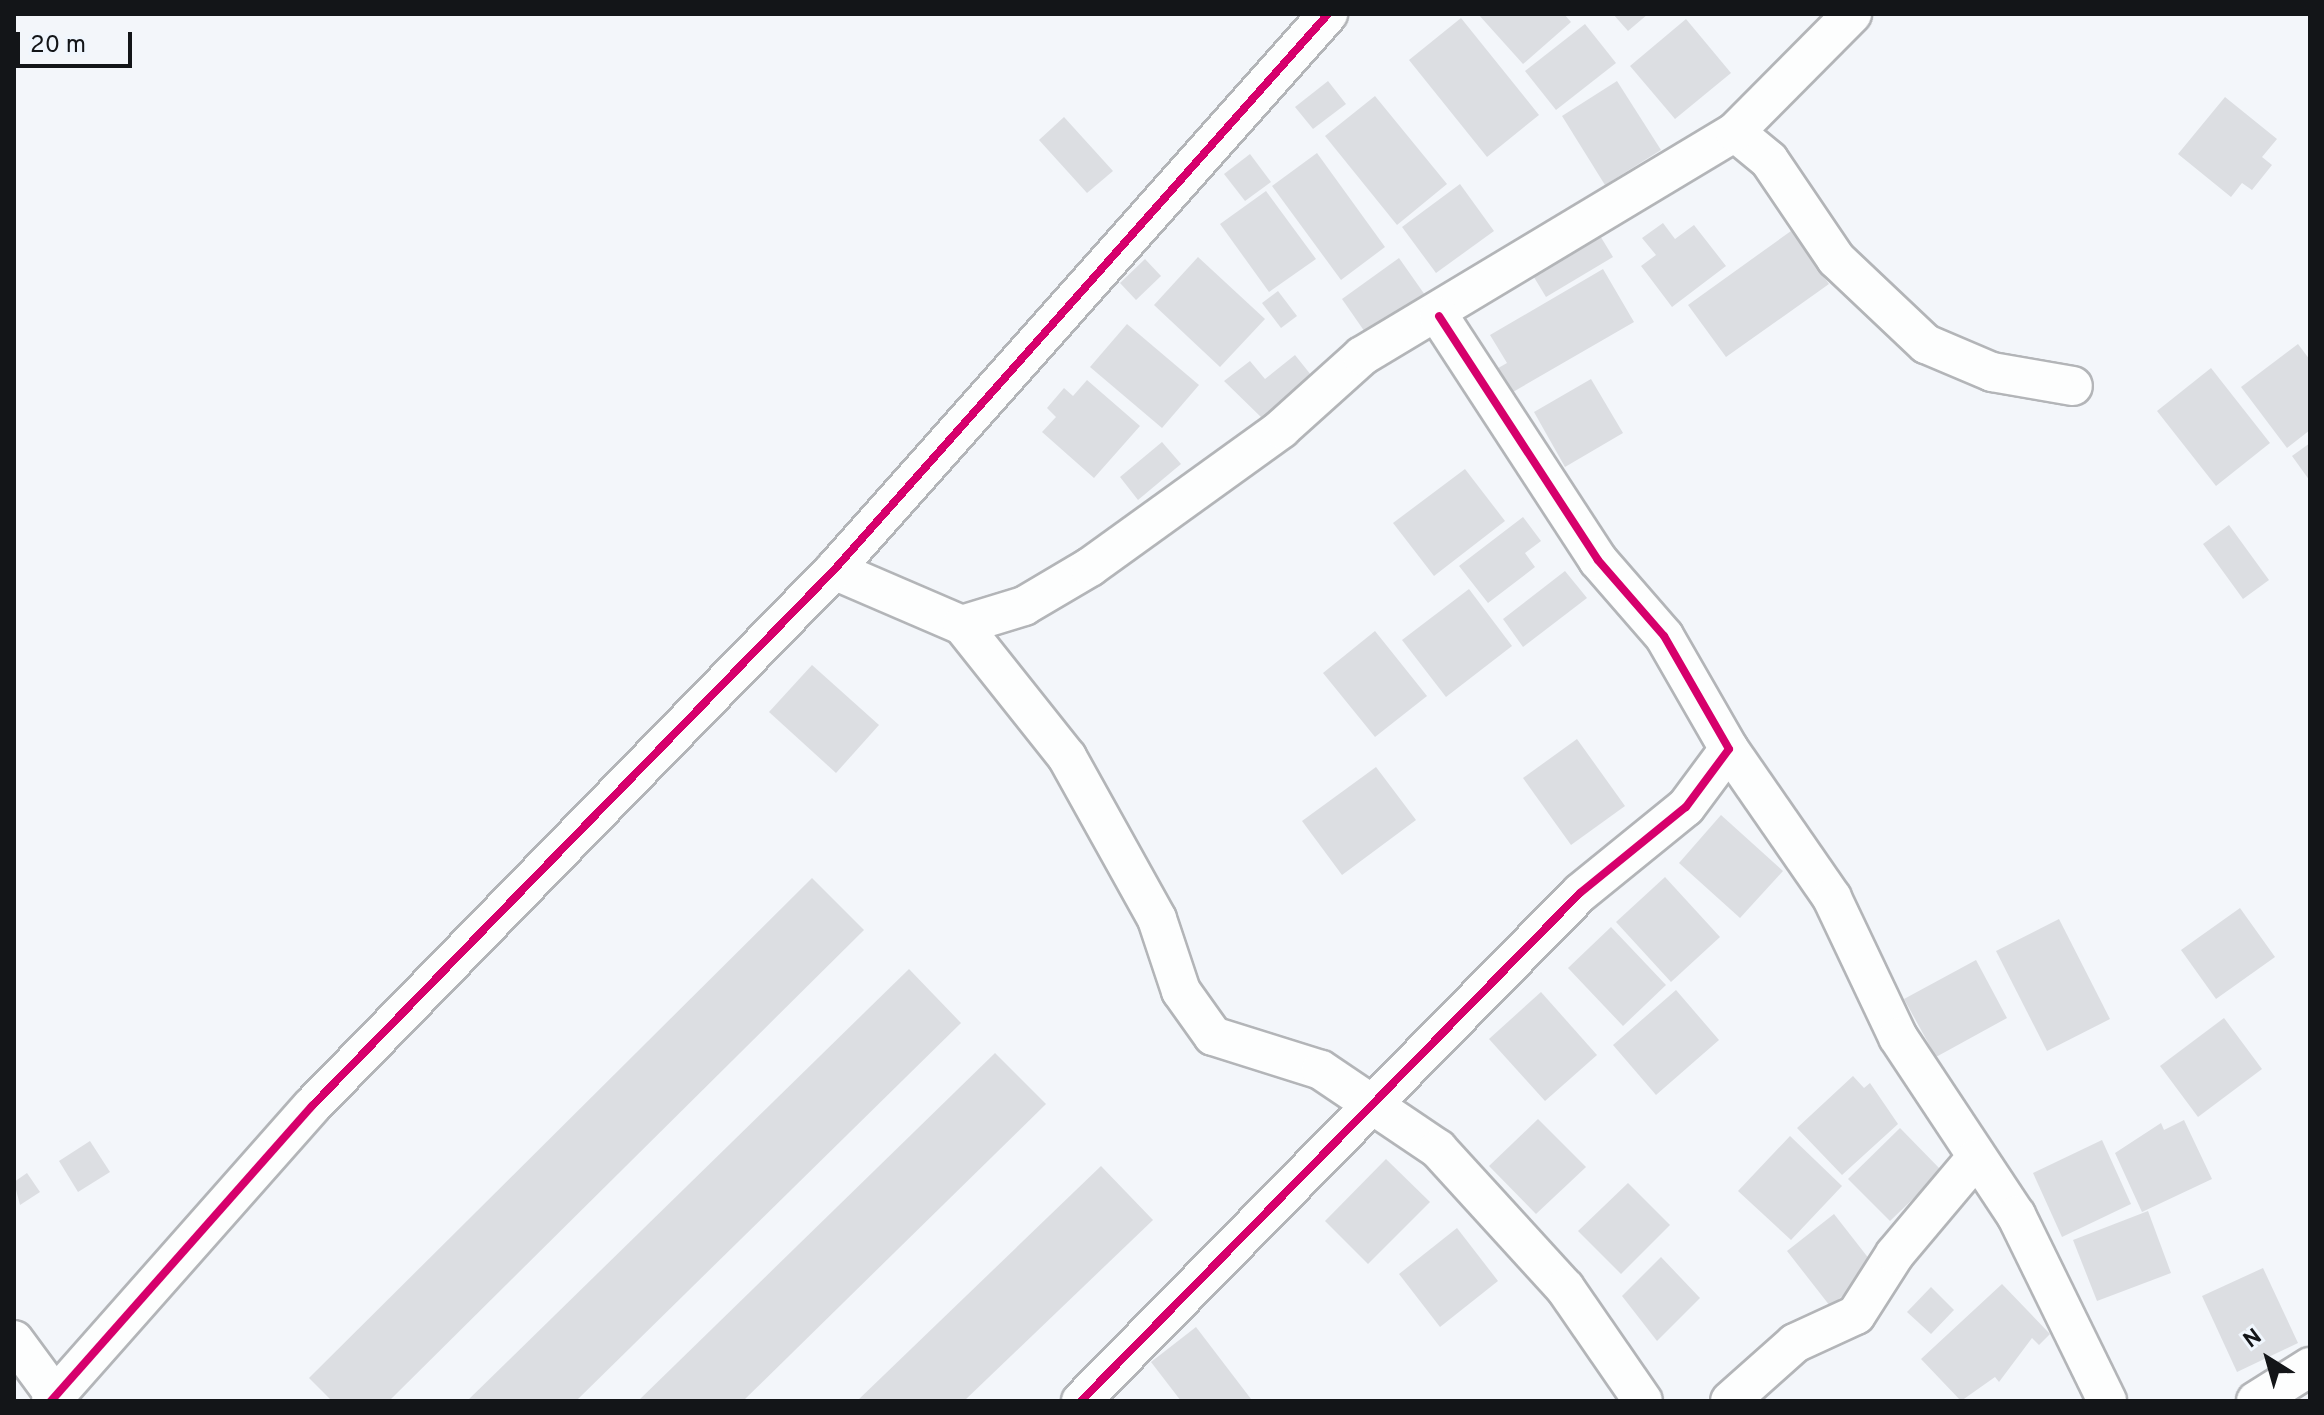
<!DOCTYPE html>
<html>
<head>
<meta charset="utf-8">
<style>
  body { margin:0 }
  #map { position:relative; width:2324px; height:1415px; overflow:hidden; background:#f3f6fa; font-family:Overpass,sans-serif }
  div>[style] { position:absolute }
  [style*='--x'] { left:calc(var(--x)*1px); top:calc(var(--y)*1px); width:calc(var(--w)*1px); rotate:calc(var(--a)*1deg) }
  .building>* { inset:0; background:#dcdee2 }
  .roads { filter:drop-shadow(2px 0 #b3b5b8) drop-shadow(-2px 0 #b3b5b8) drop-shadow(0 2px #b3b5b8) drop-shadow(0 -2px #b3b5b8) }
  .minor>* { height:38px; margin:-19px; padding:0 19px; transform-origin:19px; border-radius:19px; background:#fdfefe }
  .cycleway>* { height:8px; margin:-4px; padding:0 4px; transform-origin:4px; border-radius:4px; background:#d6006c }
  span { translate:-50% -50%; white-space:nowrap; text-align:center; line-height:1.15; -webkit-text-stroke:6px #f0f6fd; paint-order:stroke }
  .frame { position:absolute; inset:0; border:16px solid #131518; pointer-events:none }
  .north { position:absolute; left:2228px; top:1319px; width:80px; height:80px; -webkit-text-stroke:6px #f0f6fd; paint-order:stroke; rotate:323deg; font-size:22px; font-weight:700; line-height:32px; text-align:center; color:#131518 }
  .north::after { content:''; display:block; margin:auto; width:28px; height:36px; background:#131518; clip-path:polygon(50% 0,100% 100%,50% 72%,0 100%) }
  .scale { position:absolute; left:16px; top:32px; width:116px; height:36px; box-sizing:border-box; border:4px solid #131518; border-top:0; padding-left:10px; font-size:24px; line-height:28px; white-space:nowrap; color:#131518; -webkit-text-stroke:6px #f0f6fd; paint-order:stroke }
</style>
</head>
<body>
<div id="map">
  <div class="building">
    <div style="clip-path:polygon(1478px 14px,1564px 14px,1571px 22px,1523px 64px)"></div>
    <div style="clip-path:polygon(1613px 14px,1648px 14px,1628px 31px)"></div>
    <div style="clip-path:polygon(1461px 18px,1539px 115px,1487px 157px,1409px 60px)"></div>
    <div style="clip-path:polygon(1686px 19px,1731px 73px,1675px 119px,1630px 66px)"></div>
    <div style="clip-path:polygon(1585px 24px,1616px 63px,1556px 110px,1525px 71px)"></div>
    <div style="clip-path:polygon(1328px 81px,1346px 104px,1313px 129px,1295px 107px)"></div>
    <div style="clip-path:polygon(1617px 81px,1661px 150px,1605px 185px,1562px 116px)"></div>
    <div style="clip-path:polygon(1375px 96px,1447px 184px,1397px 225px,1325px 136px)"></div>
    <div style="clip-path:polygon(2225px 97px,2277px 139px,2262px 157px,2272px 165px,2252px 190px,2242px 183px,2231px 197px,2178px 154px)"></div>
    <div style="clip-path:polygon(1064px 117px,1113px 171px,1087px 193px,1039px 140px)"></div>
    <div style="clip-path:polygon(1317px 153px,1385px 247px,1341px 280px,1272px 186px)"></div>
    <div style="clip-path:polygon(1250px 154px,1271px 182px,1245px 201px,1224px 174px)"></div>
    <div style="clip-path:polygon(1460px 184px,1494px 231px,1436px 273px,1402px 227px)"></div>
    <div style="clip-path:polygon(1266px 191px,1316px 259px,1269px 292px,1220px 224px)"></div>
    <div style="clip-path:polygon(1663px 223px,1675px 239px,1694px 225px,1726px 266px,1672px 307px,1641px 266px,1656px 255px,1642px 238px)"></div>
    <div style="clip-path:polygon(1791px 231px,1829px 284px,1726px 357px,1688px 305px)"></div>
    <div style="clip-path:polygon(1599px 234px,1613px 257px,1546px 297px,1532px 274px)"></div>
    <div style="clip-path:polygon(1198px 257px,1265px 319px,1220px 367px,1154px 305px)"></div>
    <div style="clip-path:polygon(1399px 258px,1425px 295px,1367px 335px,1342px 299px)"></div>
    <div style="clip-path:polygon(1145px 259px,1161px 276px,1136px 300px,1120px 283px)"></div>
    <div style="clip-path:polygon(1603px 269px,1634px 322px,1506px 396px,1493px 371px,1507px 363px,1490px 335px)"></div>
    <div style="clip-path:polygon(1278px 291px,1297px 316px,1281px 328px,1262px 303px)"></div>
    <div style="clip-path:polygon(1127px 324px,1199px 385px,1162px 428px,1090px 367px)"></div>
    <div style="clip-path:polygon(2298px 344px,2310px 360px,2310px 430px,2287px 448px,2241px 387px)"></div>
    <div style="clip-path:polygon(1295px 355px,1315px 380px,1264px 420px,1224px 381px,1250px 361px,1265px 379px)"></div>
    <div style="clip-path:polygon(2211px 368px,2270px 443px,2216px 486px,2157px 411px)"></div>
    <div style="clip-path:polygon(1591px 379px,1623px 433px,1565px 467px,1534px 412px)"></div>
    <div style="clip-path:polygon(1087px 380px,1140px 426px,1094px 478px,1042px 432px,1056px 417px,1047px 408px,1064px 388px,1073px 396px)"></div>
    <div style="clip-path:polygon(1162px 442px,1181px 464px,1138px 500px,1120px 477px)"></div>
    <div style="clip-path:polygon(2310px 443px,2310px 481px,2292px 456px)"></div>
    <div style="clip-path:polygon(1465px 469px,1505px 521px,1434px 576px,1393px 523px)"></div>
    <div style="clip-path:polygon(1523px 517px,1541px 541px,1525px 553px,1535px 567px,1488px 603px,1459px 566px)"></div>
    <div style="clip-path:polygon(2229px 525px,2269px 580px,2243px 599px,2203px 544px)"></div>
    <div style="clip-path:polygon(1565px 571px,1587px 598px,1523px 647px,1503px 619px)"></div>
    <div style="clip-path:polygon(1469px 589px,1512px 646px,1446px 697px,1402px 640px)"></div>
    <div style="clip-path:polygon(1375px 631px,1427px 696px,1375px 737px,1323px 673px)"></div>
    <div style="clip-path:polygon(812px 665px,879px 725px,836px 773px,769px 712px)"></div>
    <div style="clip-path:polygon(1577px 739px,1625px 806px,1571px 845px,1523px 778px)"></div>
    <div style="clip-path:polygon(1376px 767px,1416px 820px,1342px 875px,1302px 821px)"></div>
    <div style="clip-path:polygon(1721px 815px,1783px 871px,1740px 918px,1679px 863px)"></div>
    <div style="clip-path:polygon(1665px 877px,1720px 937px,1671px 982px,1616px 922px)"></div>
    <div style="clip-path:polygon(812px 878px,864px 930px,389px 1401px,332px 1401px,309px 1378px)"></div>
    <div style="clip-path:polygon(2240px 908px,2275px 957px,2216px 999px,2181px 950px)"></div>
    <div style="clip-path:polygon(2059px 919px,2110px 1019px,2047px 1051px,1996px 951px)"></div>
    <div style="clip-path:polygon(1611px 927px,1666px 985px,1623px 1026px,1568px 968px)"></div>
    <div style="clip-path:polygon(1976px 960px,2007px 1018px,1936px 1057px,1904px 999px)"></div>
    <div style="clip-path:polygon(909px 969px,961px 1023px,576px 1401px,467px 1401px)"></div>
    <div style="clip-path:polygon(1676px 990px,1719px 1040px,1656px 1095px,1613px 1045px)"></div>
    <div style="clip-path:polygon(1541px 992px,1597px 1055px,1545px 1101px,1489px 1039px)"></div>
    <div style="clip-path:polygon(2224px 1018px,2262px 1069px,2198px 1117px,2160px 1066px)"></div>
    <div style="clip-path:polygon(995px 1053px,1046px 1104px,743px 1401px,638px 1401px)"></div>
    <div style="clip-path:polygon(1853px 1076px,1864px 1088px,1870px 1083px,1898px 1124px,1842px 1175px,1797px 1128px)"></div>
    <div style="clip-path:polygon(1538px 1119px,1586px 1167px,1536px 1214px,1489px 1166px)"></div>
    <div style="clip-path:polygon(2184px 1120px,2212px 1179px,2142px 1212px,2115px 1153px,2161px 1123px,2164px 1130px)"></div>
    <div style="clip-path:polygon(1900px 1128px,1942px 1171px,1890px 1221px,1848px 1179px)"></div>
    <div style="clip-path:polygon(1790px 1136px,1842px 1186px,1791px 1240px,1738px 1191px)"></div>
    <div style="clip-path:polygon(2102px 1140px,2131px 1204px,2062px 1237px,2033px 1173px)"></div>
    <div style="clip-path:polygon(90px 1141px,110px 1172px,78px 1192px,59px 1161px)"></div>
    <div style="clip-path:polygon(1386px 1159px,1430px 1202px,1368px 1264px,1325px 1221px)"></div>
    <div style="clip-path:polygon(1101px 1166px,1153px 1220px,964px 1401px,857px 1401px)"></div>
    <div style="clip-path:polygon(27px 1173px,40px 1192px,20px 1205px,14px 1182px)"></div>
    <div style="clip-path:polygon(1628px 1183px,1670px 1225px,1621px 1274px,1578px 1231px)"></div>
    <div style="clip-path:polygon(2148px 1211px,2171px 1273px,2097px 1301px,2073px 1240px)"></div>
    <div style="clip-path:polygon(1834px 1214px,1877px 1269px,1830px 1306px,1787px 1251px)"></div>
    <div style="clip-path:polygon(1457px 1228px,1498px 1281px,1440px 1327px,1399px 1274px)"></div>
    <div style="clip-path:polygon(1661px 1257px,1700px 1298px,1657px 1341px,1622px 1296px)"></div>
    <div style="clip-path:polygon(2263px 1268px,2298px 1343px,2237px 1372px,2202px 1296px)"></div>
    <div style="clip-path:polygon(2002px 1284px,2050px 1334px,2039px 1345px,2032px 1338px,1999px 1382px,1995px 1377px,1961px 1401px,1921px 1359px)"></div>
    <div style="clip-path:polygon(1931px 1287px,1954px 1310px,1931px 1334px,1907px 1312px)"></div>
    <div style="clip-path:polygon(1196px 1327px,1251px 1399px,1248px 1401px,1181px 1401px,1151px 1362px)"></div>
  </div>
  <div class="roads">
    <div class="minor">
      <div style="--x:1735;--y:132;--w:44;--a:39.5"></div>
      <div style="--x:1769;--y:160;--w:120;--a:55.9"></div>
      <div style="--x:1836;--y:259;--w:124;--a:43.4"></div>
      <div style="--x:1926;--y:344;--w:72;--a:23"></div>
      <div style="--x:1992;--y:372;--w:82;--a:9.8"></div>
      <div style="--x:834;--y:570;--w:139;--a:23.3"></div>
      <div style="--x:962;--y:625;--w:169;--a:51.5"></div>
      <div style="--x:1067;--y:757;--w:185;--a:60.9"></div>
      <div style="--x:1157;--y:919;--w:76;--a:71.6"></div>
      <div style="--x:1181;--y:991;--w:55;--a:54.6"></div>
      <div style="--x:1213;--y:1036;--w:113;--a:17.5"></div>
      <div style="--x:1321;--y:1070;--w:141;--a:34"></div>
      <div style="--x:1438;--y:1149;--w:188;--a:47.6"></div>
      <div style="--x:1565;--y:1288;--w:137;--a:55.4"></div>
      <div style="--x:962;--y:625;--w:65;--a:-17"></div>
      <div style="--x:1024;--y:606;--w:77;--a:-30.6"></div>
      <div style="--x:1090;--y:567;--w:236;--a:-35.8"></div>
      <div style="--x:1281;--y:429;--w:109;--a:-42"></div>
      <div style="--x:1362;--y:356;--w:435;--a:-31"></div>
      <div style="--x:1735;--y:132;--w:166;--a:-45.2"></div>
      <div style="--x:1729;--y:749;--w:181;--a:55.3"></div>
      <div style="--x:1832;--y:898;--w:154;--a:64.6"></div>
      <div style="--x:1898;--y:1037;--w:214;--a:56.5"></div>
      <div style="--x:2016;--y:1215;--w:207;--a:63.9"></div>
      <div style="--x:14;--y:1340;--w:76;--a:53.6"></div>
      <div style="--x:51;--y:1401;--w:394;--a:-48.5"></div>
      <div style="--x:312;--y:1106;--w:748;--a:-45.76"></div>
      <div style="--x:834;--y:570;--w:744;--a:-48.38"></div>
      <div style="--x:1081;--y:1401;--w:712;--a:-45.51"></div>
      <div style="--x:1580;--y:893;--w:136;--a:-39.1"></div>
      <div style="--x:1686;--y:807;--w:72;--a:-53.4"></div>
      <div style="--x:1729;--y:749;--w:130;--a:-119.9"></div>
      <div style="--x:1664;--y:636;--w:101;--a:-131"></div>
      <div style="--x:1598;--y:560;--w:291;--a:-123.1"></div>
      <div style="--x:1730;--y:1401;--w:87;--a:-41.7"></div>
      <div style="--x:1795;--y:1343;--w:67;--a:-24.7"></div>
      <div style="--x:1856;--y:1315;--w:72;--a:-57.4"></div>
      <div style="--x:1895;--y:1254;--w:124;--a:-49.9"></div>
      <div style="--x:2256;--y:1401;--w:64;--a:-32.2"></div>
    </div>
  </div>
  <div class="cycleway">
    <div style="--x:51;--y:1401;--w:394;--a:-48.5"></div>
    <div style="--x:312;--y:1106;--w:748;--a:-45.76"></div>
    <div style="--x:834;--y:570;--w:744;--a:-48.38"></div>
    <div style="--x:1081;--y:1401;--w:712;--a:-45.51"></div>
    <div style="--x:1580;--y:893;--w:136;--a:-39.1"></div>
    <div style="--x:1686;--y:807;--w:72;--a:-53.4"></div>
    <div style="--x:1729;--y:749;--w:130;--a:-119.9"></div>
    <div style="--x:1664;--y:636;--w:101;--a:-131"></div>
    <div style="--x:1598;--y:560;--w:291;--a:-123.1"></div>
  </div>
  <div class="frame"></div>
  <div class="north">N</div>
  <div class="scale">20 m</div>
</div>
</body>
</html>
